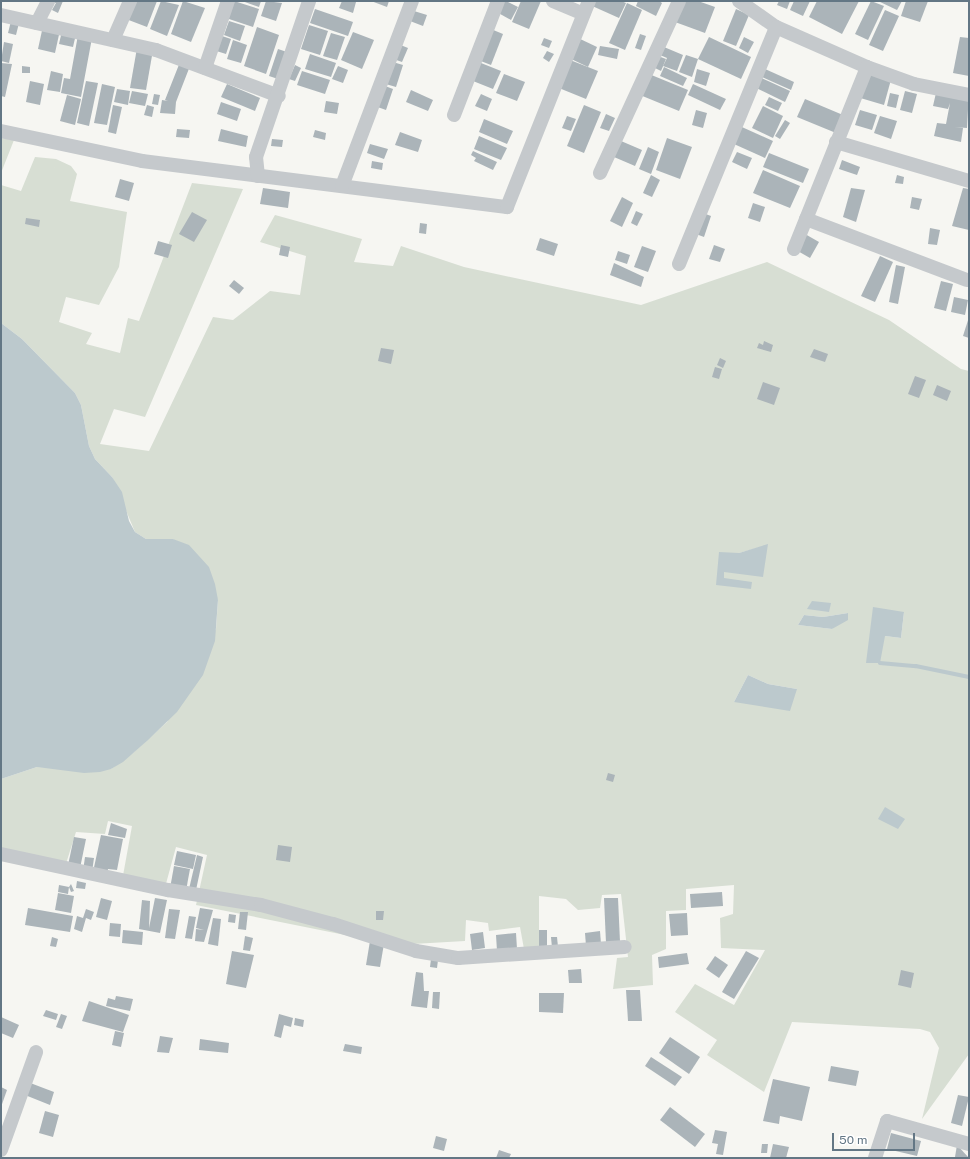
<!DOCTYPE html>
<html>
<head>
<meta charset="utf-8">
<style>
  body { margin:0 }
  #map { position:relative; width:970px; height:1159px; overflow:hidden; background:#f6f6f2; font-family:"Public Sans",sans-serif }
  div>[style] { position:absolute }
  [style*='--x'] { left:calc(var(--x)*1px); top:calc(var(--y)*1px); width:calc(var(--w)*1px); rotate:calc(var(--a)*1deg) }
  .green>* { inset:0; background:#d7ded3 }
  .water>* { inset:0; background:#bcc9cd }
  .stream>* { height:3.5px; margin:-1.75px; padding:0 1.75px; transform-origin:1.75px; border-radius:1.75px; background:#bcc9cd }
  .building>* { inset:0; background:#abb4b9 }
  .minor>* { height:14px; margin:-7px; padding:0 7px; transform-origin:7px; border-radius:7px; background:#c5c9cc }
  span { translate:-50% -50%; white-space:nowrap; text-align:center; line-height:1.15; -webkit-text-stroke:4px #fff; paint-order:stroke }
  .frame { position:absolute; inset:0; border:2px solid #637785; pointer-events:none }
  .scale { position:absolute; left:832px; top:1133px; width:83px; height:18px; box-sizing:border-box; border:2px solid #637785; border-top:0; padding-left:5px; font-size:12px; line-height:14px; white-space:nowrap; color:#637785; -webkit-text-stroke:3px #fff; paint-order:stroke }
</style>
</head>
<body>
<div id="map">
  <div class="green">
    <div style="clip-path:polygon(1px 138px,14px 140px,1px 173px)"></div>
    <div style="clip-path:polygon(evenodd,35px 157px,56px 159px,71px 166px,77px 174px,70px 201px,127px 212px,119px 267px,99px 305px,66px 297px,59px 322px,92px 333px,86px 344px,120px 353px,128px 318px,139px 321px,192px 183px,243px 189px,145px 417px,114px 409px,100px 444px,149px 451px,213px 317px,233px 320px,270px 291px,300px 295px,306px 256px,260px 242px,275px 215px,362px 239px,354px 262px,393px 266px,401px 246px,464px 267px,641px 305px,767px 262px,889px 320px,961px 369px,969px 371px,969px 1054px,922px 1119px,939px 1048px,930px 1032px,920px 1029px,792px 1022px,764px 1092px,707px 1055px,717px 1040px,675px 1012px,695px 984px,734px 1005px,765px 950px,721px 948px,720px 918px,733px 914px,734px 885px,686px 889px,686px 910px,666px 911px,666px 949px,652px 955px,653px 985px,613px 989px,617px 958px,628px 957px,621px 894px,602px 895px,600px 908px,578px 910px,566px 899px,539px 896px,539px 950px,524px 949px,520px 927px,489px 931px,488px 923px,466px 920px,465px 941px,395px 945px,196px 905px,207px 855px,176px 847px,164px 891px,122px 881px,132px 826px,108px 821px,105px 834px,76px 832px,64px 870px,1px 859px,1px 779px,37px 767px,111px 769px,134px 752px,167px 722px,216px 629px,218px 600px,173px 539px,146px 539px,135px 532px,112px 477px,95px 459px,89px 446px,81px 405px,75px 393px,22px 339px,1px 323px,1px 185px,21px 191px,35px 157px,768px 545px,724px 572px,724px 578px,719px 553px,739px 553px,768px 545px,35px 157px,904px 612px,901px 638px,885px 636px,904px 612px,35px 157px,848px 613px,832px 629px,798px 625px,804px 615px,823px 617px,848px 613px,35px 157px,748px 675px,768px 684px,797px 689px,734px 702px,748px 675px)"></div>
  </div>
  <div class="water">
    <div style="clip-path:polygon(1px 323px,22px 339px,75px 393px,81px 405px,89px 446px,95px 459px,112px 477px,122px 492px,129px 521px,135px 532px,146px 539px,173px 539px,189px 545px,209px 567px,215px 584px,218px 600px,215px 641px,203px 675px,177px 712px,148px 740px,123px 762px,111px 769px,100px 772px,84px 773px,37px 767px,1px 779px)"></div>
    <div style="clip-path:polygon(768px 544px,763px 577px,724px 572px,724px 578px,752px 582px,751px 589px,716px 585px,719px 552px,739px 553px)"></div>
    <div style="clip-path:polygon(812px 601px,831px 603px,829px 612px,807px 609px)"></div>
    <div style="clip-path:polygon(873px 607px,904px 612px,901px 638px,885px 636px,880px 663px,866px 663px)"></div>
    <div style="clip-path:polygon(848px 613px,848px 620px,832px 629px,798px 625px,804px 615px,823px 617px)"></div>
    <div style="clip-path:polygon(748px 675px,768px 684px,797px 689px,790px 711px,734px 702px)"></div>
    <div style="clip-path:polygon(885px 807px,905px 819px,898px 829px,878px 819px)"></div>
  </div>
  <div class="stream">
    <div style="--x:880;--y:663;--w:36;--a:5"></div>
    <div style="--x:916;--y:666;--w:54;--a:11.7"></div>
  </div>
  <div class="building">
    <div style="clip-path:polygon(45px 1px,63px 1px,58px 13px,52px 10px,56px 3px)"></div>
    <div style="clip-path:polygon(133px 1px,157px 1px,147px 27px,126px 19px)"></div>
    <div style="clip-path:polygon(161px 1px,179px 5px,167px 36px,150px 29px)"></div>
    <div style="clip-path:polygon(183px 1px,205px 8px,191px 42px,171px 34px)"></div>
    <div style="clip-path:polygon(234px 1px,259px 9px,253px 27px,220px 16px)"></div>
    <div style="clip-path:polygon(242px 1px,261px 1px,259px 7px)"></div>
    <div style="clip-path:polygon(266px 1px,282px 3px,276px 21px,261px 16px)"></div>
    <div style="clip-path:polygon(342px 1px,356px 2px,353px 13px,339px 8px)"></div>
    <div style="clip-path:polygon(371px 1px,389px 1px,387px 7px)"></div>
    <div style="clip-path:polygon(498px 1px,506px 1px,518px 7px,511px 20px,493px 10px)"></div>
    <div style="clip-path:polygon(521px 1px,541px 1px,529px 29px,512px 22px)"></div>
    <div style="clip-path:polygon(591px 1px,621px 1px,626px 3px,619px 18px,590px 5px)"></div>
    <div style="clip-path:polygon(638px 1px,659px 1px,662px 3px,656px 16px,636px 6px)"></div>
    <div style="clip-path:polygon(682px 1px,698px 1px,715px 7px,705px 33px,675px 22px)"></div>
    <div style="clip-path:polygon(779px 1px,790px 1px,787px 9px,777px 5px)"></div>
    <div style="clip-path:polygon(794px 1px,810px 1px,803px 16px,790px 10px)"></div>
    <div style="clip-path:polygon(817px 1px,859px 1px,842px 34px,809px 17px)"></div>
    <div style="clip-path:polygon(871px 1px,884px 6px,868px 40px,855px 34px)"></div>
    <div style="clip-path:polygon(878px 1px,902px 1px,897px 10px)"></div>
    <div style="clip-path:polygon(906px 1px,928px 1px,920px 22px,901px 16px)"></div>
    <div style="clip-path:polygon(627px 3px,642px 10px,625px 50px,609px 43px)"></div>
    <div style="clip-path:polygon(315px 9px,353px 22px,348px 36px,310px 23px)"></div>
    <div style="clip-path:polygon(736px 9px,749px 15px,736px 46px,723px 41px)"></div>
    <div style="clip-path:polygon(885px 10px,899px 16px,883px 51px,869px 45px)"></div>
    <div style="clip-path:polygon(414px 11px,427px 15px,423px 26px,410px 21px)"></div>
    <div style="clip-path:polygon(11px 21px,19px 23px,16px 35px,8px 33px)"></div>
    <div style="clip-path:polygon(229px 21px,245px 26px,240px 41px,224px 35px)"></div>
    <div style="clip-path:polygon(309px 25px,328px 31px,320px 55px,301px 49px)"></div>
    <div style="clip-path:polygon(43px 26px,60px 30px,55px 53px,38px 49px)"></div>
    <div style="clip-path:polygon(257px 27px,279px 35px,266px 74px,244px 66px)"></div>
    <div style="clip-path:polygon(486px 27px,503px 34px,491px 65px,473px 58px)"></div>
    <div style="clip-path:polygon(62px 31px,76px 34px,73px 47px,59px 44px)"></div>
    <div style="clip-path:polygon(353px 32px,374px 40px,362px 69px,341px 60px)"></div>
    <div style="clip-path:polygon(331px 33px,345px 37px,337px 60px,323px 56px)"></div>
    <div style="clip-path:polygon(640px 34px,646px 36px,641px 50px,635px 48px)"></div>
    <div style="clip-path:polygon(78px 35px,92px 38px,81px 97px,61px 93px,64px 78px,70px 79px)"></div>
    <div style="clip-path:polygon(222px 36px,231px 39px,226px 54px,210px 49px)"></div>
    <div style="clip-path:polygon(576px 37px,597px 47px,588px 67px,567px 57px)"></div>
    <div style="clip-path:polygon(709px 37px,751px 57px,741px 79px,698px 59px)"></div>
    <div style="clip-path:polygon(744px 37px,754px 42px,748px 53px,739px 48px)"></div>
    <div style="clip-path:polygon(960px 37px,969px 38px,969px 76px,953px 73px)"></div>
    <div style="clip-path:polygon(544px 38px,552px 41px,549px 48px,541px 45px)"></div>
    <div style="clip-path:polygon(233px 40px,247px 45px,241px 63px,227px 59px)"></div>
    <div style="clip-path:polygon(4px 42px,13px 44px,9px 63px,1px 61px)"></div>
    <div style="clip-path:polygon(393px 42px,408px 48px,402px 62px,388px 57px)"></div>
    <div style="clip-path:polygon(600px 46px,619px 49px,617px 59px,598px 55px)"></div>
    <div style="clip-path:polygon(664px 47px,683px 55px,677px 71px,663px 66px,667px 58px,660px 55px)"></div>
    <div style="clip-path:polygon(137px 48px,153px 50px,146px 90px,130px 88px)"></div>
    <div style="clip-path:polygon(278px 49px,287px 52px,278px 79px,269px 76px)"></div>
    <div style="clip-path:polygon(547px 51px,554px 54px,549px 62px,543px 58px)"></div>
    <div style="clip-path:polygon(310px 54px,336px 63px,331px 77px,305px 69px)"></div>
    <div style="clip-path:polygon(686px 55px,698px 59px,692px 77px,679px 72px)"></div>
    <div style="clip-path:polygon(658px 56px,666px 59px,661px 71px,653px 67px)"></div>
    <div style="clip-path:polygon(565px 58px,598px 71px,586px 99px,554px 86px)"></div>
    <div style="clip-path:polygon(386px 60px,403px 65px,396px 87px,379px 82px)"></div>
    <div style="clip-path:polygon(180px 62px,190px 66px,176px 102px,175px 114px,160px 113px,162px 100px,168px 101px,165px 100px)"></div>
    <div style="clip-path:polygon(1px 63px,12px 64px,5px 97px,1px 96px)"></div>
    <div style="clip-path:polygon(481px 63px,501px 71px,493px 89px,473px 81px)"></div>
    <div style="clip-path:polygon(295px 65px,301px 68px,295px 81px,289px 79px)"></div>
    <div style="clip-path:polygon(22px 66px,30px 67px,30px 73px,22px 73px)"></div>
    <div style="clip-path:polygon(338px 66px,348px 70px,343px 83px,332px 79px)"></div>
    <div style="clip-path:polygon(664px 67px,687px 78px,683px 86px,660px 76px)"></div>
    <div style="clip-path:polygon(866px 68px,892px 76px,884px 105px,857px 97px)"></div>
    <div style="clip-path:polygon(697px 69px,710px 73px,706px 86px,694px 82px)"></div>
    <div style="clip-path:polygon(765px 69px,794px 82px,791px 90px,762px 77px)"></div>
    <div style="clip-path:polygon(51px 71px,63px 74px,60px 92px,47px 90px)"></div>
    <div style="clip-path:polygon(302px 71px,330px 80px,325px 94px,297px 85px)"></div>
    <div style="clip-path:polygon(504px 74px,525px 82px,517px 101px,496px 93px)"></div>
    <div style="clip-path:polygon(649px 74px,688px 90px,679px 111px,640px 95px)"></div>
    <div style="clip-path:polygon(755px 75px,790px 91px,785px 102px,750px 85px)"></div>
    <div style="clip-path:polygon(30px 81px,44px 84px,40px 105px,26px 102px)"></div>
    <div style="clip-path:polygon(86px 81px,98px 83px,89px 126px,77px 123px)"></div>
    <div style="clip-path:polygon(377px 83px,393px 89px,386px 110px,369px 104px)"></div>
    <div style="clip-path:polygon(102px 84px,115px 87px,107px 125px,94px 123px)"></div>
    <div style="clip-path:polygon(227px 84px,260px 98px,255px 111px,221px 97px)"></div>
    <div style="clip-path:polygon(693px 84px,726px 99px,720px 110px,688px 95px)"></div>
    <div style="clip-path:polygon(938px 84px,969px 91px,967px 128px,955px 127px,963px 128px,961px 142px,934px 136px,937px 123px,946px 124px,950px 103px,948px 109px,933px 106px)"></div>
    <div style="clip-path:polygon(117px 89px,130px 91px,128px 105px,114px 102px)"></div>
    <div style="clip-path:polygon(411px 90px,433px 100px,428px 111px,406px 102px)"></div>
    <div style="clip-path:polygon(132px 91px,148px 94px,145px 106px,129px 103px)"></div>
    <div style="clip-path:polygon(905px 91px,917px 94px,912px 113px,900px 110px)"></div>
    <div style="clip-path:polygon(890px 93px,899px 95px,896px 108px,887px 106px)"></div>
    <div style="clip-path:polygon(154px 94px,160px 95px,158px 105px,152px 104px)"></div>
    <div style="clip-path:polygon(481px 94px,492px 99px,487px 111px,475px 106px)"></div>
    <div style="clip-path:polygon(67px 95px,81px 99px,75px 125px,60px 121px)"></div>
    <div style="clip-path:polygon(769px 97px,782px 103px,778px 111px,765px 105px)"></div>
    <div style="clip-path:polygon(805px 99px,843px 115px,836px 133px,797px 117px)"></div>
    <div style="clip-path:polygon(326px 101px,339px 103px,337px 114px,324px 112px)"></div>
    <div style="clip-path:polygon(221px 102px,241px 109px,237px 121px,217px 114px)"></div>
    <div style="clip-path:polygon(113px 105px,122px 107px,116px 134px,108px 132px)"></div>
    <div style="clip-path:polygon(147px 105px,154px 107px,152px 117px,144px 115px)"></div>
    <div style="clip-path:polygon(584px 105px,601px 112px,584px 153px,567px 146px)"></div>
    <div style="clip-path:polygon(763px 106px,783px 116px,773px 138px,752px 128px)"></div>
    <div style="clip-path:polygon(696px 110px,707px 113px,703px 128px,692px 125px)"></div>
    <div style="clip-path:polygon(860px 110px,877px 115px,872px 130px,855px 125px)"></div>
    <div style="clip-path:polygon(606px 114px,615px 118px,609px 131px,600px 128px)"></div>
    <div style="clip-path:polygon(567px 116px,576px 119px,571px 131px,562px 128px)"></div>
    <div style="clip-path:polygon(880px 116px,897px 121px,891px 139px,874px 133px)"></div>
    <div style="clip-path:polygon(484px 119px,513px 131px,507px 144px,479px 132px)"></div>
    <div style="clip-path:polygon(785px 120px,790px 123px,780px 139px,775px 136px)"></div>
    <div style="clip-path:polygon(733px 123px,773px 141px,765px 158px,725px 140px)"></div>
    <div style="clip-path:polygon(177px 129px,190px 130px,189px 138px,176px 137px)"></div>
    <div style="clip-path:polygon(221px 129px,248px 136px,246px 147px,218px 141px)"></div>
    <div style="clip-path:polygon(315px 130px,326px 133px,325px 140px,313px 137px)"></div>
    <div style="clip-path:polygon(400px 132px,422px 140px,418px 152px,395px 145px)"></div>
    <div style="clip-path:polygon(479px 136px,507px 148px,501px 160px,474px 149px)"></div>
    <div style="clip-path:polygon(667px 138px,692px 147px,680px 179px,656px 170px)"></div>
    <div style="clip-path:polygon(272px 139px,283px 140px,282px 147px,271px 146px)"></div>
    <div style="clip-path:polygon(621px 141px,642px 150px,635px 166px,614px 157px)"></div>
    <div style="clip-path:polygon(370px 144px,388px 149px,384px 159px,367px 153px)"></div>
    <div style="clip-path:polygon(648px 147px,659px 152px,651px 174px,639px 169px)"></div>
    <div style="clip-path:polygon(473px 151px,497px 162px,493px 170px,474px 161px,476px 158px,471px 155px)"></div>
    <div style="clip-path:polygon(737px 152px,752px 158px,747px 169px,732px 162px)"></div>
    <div style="clip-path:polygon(769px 153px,809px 169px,803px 183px,763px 167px)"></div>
    <div style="clip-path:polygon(842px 160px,860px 167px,857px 175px,839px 169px)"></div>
    <div style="clip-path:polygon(372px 161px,383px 163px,382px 170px,371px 168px)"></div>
    <div style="clip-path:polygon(763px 170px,800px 186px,790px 208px,753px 193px)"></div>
    <div style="clip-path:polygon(651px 175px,660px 180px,652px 197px,643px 193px)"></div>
    <div style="clip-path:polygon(897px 175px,904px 177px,903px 184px,895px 183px)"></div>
    <div style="clip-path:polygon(120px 179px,134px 183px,129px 201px,115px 197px)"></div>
    <div style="clip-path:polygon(263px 188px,290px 192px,288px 208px,260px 204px)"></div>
    <div style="clip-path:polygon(851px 188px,865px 190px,856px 222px,843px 217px)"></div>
    <div style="clip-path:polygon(963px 188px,969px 189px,969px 230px,952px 226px)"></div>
    <div style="clip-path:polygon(622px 197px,633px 203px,622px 227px,610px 221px)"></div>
    <div style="clip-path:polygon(912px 197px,922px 199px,919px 210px,910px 208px)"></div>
    <div style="clip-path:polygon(753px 203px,765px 207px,760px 222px,748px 218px)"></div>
    <div style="clip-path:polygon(636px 211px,643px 214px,637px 226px,631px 223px)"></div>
    <div style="clip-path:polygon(192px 212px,207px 220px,194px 242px,179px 234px)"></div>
    <div style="clip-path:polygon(703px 213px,711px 216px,704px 237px,696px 234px)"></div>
    <div style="clip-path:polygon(26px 218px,40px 220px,39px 227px,25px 224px)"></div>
    <div style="clip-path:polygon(420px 223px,427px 224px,426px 234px,419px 233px)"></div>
    <div style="clip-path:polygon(930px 228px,940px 230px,937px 245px,928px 244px)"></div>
    <div style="clip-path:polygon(805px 234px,819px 242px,810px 258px,796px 250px)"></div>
    <div style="clip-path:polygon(540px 238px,558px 244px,554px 256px,536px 250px)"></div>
    <div style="clip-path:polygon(158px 241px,172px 245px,168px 258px,154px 254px)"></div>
    <div style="clip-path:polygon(281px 245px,290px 247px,288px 257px,279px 255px)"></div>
    <div style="clip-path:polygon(714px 245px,725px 249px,720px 262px,709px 259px)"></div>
    <div style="clip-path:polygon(642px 246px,656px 251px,648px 272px,634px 267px)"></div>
    <div style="clip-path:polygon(618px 251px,630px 255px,627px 264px,615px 260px)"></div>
    <div style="clip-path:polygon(880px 256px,893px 262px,875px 302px,861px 296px)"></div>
    <div style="clip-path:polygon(614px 263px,644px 277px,641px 287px,610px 275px)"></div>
    <div style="clip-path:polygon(896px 265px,905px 267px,898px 304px,889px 302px)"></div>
    <div style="clip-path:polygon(234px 280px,244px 288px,239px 294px,229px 286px)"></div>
    <div style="clip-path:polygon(941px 281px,953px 284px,946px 311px,934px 308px)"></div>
    <div style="clip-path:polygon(954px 297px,968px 300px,965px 315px,951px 312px)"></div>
    <div style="clip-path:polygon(969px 317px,969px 338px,963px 336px)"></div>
    <div style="clip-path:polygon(764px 341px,773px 345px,771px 352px,757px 348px,759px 343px,763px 345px)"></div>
    <div style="clip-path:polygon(381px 348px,394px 350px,391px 364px,378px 361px)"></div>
    <div style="clip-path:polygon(814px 349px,828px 354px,825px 362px,810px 357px)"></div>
    <div style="clip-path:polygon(720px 358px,726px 361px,723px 368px,717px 365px)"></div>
    <div style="clip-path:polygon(715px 367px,722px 369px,719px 379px,712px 377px)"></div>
    <div style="clip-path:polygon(915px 376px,926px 380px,919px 398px,908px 394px)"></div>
    <div style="clip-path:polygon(763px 382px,780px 388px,774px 405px,757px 399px)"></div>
    <div style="clip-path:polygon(937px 385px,951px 391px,947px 401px,933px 395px)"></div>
    <div style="clip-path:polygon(608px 773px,615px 775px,613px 782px,606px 780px)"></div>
    <div style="clip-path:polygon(111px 823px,127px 829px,125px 838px,108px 835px)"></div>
    <div style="clip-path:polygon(101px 835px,123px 839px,117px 870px,108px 869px,107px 874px,93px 872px)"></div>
    <div style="clip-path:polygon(74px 837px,86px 839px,79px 873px,67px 870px)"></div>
    <div style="clip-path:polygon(278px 845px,292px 847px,290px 862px,276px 860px)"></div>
    <div style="clip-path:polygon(177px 851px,196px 855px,193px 869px,174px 865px)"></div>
    <div style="clip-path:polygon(197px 855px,203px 857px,196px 890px,189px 889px)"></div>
    <div style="clip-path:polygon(85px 857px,94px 858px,92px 872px,83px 871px)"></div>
    <div style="clip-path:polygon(174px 866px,190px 869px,185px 896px,169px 894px)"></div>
    <div style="clip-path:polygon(77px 881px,86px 883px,85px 889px,76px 888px)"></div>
    <div style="clip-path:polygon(71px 884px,74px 891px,71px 892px,69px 887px,68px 894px,58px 892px,59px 885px,69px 887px)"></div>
    <div style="clip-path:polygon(722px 892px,723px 906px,691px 908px,690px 894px)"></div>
    <div style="clip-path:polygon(58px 893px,74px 896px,71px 913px,55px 910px)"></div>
    <div style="clip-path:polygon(101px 898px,112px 901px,107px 920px,96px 917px)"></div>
    <div style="clip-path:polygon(155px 898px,167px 900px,160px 933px,139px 929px,142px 900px,150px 901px,149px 928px)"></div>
    <div style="clip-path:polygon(604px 898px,618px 898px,620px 942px,606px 943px)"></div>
    <div style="clip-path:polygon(28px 908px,73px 916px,70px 932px,25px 925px)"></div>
    <div style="clip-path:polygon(200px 908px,213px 910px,204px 942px,195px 941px,196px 929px,204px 930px,196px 928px)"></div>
    <div style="clip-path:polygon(86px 909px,94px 912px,91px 920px,86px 918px,82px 932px,74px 929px,77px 916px,83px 918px)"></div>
    <div style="clip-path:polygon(169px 909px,180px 910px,175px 939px,165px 938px)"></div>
    <div style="clip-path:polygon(376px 911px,384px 911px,383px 920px,376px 920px)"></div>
    <div style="clip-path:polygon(240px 912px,248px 912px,246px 930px,238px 929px)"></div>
    <div style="clip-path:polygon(687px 913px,688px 935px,671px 936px,669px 914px)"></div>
    <div style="clip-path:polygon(229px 914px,236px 915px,235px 923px,228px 922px)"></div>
    <div style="clip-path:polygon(189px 916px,196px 917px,192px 939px,185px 938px)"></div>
    <div style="clip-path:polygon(213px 918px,221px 919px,218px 946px,208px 944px)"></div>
    <div style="clip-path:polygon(110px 923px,121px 924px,120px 937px,109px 936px)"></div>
    <div style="clip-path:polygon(123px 930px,143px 932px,142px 945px,122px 943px)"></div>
    <div style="clip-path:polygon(539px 930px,547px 930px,547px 946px,539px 946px)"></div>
    <div style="clip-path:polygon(600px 931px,601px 944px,586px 946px,585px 933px)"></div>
    <div style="clip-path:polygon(483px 932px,485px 948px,472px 950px,470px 934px)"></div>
    <div style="clip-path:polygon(516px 933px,517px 949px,497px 951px,496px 935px)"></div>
    <div style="clip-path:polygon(371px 935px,385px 938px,380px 967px,366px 965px)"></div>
    <div style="clip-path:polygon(245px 936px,253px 938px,250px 951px,243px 950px)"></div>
    <div style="clip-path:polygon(52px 937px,58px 939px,56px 947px,50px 946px)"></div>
    <div style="clip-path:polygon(551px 937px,557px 937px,558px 947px,552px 948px)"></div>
    <div style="clip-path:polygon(232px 951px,254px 955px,246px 988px,226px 984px)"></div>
    <div style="clip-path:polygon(746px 951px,759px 958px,734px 999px,722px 992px)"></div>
    <div style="clip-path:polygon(687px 953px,689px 964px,659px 968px,658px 957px)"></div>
    <div style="clip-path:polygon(715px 956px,728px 965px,719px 978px,706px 969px)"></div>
    <div style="clip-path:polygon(431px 959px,438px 960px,437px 968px,430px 967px)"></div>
    <div style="clip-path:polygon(581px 969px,582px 983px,569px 983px,568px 970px)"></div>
    <div style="clip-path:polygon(901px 970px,914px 973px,911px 988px,898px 985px)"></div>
    <div style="clip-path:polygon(416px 972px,423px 973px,424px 991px,429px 991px,427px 1008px,411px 1006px)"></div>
    <div style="clip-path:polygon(626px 990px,640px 990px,642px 1021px,628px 1021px)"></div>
    <div style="clip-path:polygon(433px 992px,440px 992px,439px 1009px,432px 1008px)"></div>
    <div style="clip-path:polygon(539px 993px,564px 993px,563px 1013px,539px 1012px)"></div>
    <div style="clip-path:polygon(116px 996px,133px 999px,130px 1011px,106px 1006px,108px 998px,115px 1000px)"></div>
    <div style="clip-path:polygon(89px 1001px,129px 1015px,123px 1032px,82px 1021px)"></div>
    <div style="clip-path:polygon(46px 1010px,58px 1014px,56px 1020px,43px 1016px)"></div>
    <div style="clip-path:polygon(61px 1014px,67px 1016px,62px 1029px,56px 1027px)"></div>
    <div style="clip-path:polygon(279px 1014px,293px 1018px,291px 1027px,284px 1025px,281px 1038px,274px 1036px)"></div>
    <div style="clip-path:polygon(1px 1017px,19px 1025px,13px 1038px,1px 1033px)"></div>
    <div style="clip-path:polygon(295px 1018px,304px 1020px,303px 1027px,294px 1025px)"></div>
    <div style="clip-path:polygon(115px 1031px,124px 1033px,121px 1047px,112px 1045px)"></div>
    <div style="clip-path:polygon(160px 1036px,173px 1038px,169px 1053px,157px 1052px)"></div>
    <div style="clip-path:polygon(670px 1037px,700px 1057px,689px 1074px,659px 1053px)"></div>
    <div style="clip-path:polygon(200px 1039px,229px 1043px,228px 1053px,199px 1050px)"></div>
    <div style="clip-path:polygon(345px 1044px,362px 1047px,361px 1054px,343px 1051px)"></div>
    <div style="clip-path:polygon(651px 1057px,682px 1077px,675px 1086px,645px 1066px)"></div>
    <div style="clip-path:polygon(831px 1066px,859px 1071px,856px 1086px,828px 1081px)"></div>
    <div style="clip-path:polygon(773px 1079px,810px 1087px,802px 1121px,780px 1116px,779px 1124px,763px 1121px)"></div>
    <div style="clip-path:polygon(25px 1081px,54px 1092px,50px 1105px,20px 1093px)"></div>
    <div style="clip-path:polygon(1px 1087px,7px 1090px,1px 1107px)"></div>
    <div style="clip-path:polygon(958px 1095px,969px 1097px,962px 1126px,951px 1123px)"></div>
    <div style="clip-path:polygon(670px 1107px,705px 1134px,695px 1147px,660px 1120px)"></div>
    <div style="clip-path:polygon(45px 1111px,59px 1115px,53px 1137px,39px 1133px)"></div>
    <div style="clip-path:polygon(715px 1130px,727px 1132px,723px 1155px,716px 1154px,718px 1144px,712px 1143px)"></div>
    <div style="clip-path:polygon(891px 1133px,921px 1141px,917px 1156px,887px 1149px)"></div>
    <div style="clip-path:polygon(436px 1136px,447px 1139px,444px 1151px,433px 1148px)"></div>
    <div style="clip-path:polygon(762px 1144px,768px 1144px,767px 1153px,761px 1153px)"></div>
    <div style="clip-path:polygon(773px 1144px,789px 1147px,786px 1158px,770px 1158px)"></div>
    <div style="clip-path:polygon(957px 1145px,969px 1158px,955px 1157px)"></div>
    <div style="clip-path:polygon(499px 1150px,511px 1154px,509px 1158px,496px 1158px)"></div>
  </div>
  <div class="minor">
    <div style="--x:553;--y:1;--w:33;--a:23"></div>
    <div style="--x:739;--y:1;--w:45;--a:35.1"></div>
    <div style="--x:776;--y:27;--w:99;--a:23.7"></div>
    <div style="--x:867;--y:67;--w:50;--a:19.9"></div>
    <div style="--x:914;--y:84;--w:56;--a:11.3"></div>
    <div style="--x:1;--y:15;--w:159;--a:12.7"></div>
    <div style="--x:156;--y:50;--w:131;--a:20.5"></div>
    <div style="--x:37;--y:23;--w:25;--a:-63"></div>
    <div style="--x:113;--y:40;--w:43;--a:-66.4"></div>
    <div style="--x:205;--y:68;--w:71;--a:-71.1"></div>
    <div style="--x:454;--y:115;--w:122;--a:-68.9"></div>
    <div style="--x:1;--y:131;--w:144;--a:12"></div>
    <div style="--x:142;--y:161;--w:368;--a:7.2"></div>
    <div style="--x:507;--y:207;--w:222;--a:-68.3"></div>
    <div style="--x:836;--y:142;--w:139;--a:16.3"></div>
    <div style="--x:600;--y:173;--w:189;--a:-65.3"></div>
    <div style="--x:258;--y:176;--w:19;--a:-96"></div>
    <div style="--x:256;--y:157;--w:165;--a:-71.2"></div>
    <div style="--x:342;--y:186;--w:198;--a:-69.3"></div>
    <div style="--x:806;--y:219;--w:172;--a:20.8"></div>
    <div style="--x:794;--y:249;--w:196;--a:-68.1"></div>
    <div style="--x:679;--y:264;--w:256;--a:-67.7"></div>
    <div style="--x:1;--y:854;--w:171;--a:12.2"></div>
    <div style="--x:168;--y:890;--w:94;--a:9.2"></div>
    <div style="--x:261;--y:905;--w:74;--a:14.8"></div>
    <div style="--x:333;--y:924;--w:87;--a:18"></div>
    <div style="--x:416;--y:951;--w:43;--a:9.5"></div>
    <div style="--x:458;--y:958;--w:167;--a:-3.8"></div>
    <div style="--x:1;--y:1150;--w:104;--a:-70.3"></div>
    <div style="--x:875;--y:1158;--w:39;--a:-72"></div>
    <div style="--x:887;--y:1121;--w:85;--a:15.7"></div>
  </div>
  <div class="frame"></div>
  <div class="scale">50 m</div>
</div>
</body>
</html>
